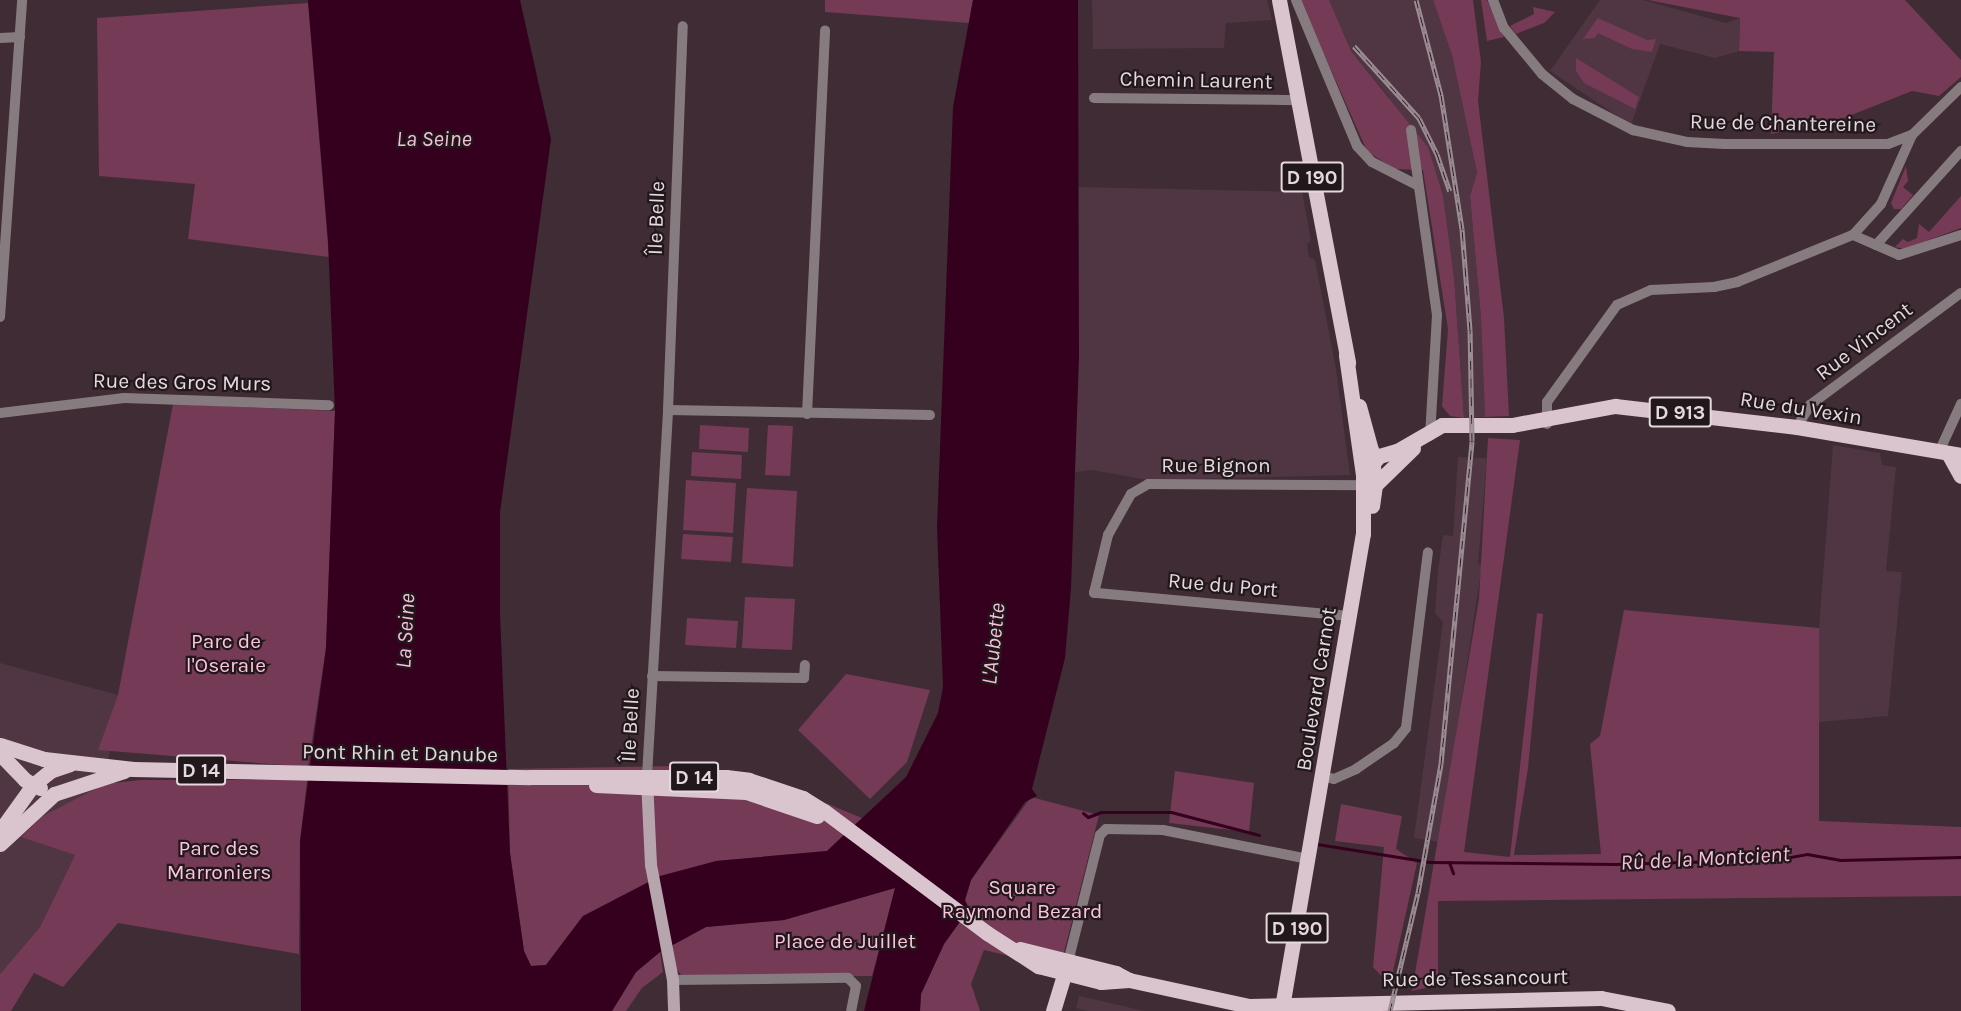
<!DOCTYPE html>
<html>
<head>
<meta charset="utf-8">
<style>
  body { margin:0 }
  #map { position:relative; width:1961px; height:1011px; overflow:hidden; background:#402c35; font-family:Karla,sans-serif }
  div>[style] { position:absolute }
  [style*='--x'] { left:calc(var(--x)*1px); top:calc(var(--y)*1px); width:calc(var(--w)*1px); rotate:calc(var(--a)*1deg) }
  .built>* { inset:0; background:#4f3642 }
  .green>* { inset:0; background:#743a56 }
  .water>* { inset:0; background:#35001e }
  .stream>* { height:3px; margin:-1.5px; padding:0 1.5px; transform-origin:1.5px; border-radius:1.5px; background:#35001e }
  .street>* { height:10px; margin:-5px; padding:0 5px; transform-origin:5px; border-radius:5px; background:#867c80 }
  .secondary>* { height:12px; margin:-6px; padding:0 6px; transform-origin:6px; border-radius:6px; background:#b6a5ac }
  .primary>* { height:15px; margin:-7.5px; padding:0 7.5px; transform-origin:7.5px; border-radius:7.5px; background:#dac4cd }
  .rail>* { height:5px; margin-top:-2.5px; transform-origin:0; background:repeating-linear-gradient(90deg,#21181c 0 9px,#9c8c93 0 18px); box-sizing:border-box; border-block:2px solid #9c8c93 }
  span { translate:-50% -50%; white-space:nowrap; text-align:center; line-height:1.15; -webkit-text-stroke:4.5px #21181c; paint-order:stroke }
  .shield-label span { padding:2px 4px; background:#21181c; border:2px solid; border-radius:4px; -webkit-text-stroke-width:0 }
  .shield-label { font-size:20px; color:#e6d9de; font-weight:700 }
  .street-label { font-size:21px; color:#e6d9de }
  .park-label { font-size:21px; color:#fdc3dc }
  .water-label { font-size:22px; color:#f8bed7; font-style:italic }
</style>
</head>
<body>
<div id="map">
  <div class="built">
    <div style="clip-path:polygon(1092px 0,1267px 0,1272px 20px,1226px 23px,1224px 48px,1093px 49px)"></div>
    <div style="clip-path:polygon(1329px 0,1433px 0,1452px 55px,1477px 174px,1470px 196px,1481px 317px,1485px 417px,1464px 418px,1454px 277px,1443px 195px,1428px 147px,1417px 133px,1405px 127px,1388px 96px,1351px 51px)"></div>
    <div style="clip-path:polygon(1600px 0,1643px 0,1726px 23px,1740px 18px,1739px 51px,1715px 58px,1660px 44px,1631px 125px,1550px 71px)"></div>
    <div style="clip-path:polygon(1077px 187px,1302px 192px,1311px 240px,1307px 244px,1309px 257px,1315px 260px,1336px 369px,1350px 475px,1148px 480px,1092px 470px,1075px 472px)"></div>
    <div style="clip-path:polygon(1833px 445px,1880px 453px,1882px 465px,1896px 467px,1886px 571px,1902px 572px,1888px 716px,1819px 722px,1819px 628px)"></div>
    <div style="clip-path:polygon(1458px 457px,1487px 458px,1478px 564px,1482px 565px,1440px 842px,1414px 838px,1443px 622px,1435px 613px,1438px 571px,1443px 535px,1453px 536px)"></div>
    <div style="clip-path:polygon(0 663px,118px 695px,105px 784px,22px 837px,75px 855px,40px 927px,0 974px)"></div>
    <div style="clip-path:polygon(1079px 996px,1106px 1002px,1144px 1011px,1088px 1011px,1076px 1008px)"></div>
  </div>
  <div class="green">
    <div style="clip-path:polygon(825px 0,973px 0,969px 23px,825px 12px)"></div>
    <div style="clip-path:polygon(1300px 0,1329px 0,1351px 51px,1428px 147px,1443px 195px,1454px 277px,1464px 418px,1450px 416px,1442px 406px,1448px 329px,1423px 170px,1394px 169px,1367px 151px)"></div>
    <div style="clip-path:polygon(1433px 0,1473px 0,1481px 62px,1478px 101px,1504px 318px,1509px 416px,1485px 417px,1481px 317px,1470px 196px,1477px 173px,1452px 55px)"></div>
    <div style="clip-path:polygon(1481px 0,1487px 0,1504px 37px,1487px 41px)"></div>
    <div style="clip-path:polygon(1648px 0,1905px 0,1961px 60px,1961px 77px,1939px 96px,1912px 91px,1844px 118px,1771px 134px,1774px 52px,1739px 51px,1740px 18px)"></div>
    <div style="clip-path:polygon(308px 3px,329px 257px,188px 239px,195px 184px,99px 176px,97px 18px)"></div>
    <div style="clip-path:polygon(1533px 7px,1555px 12px,1544px 23px,1516px 34px,1510px 26px,1534px 14px)"></div>
    <div style="clip-path:polygon(1598px 18px,1647px 40px,1656px 39px,1652px 52px,1632px 49px,1598px 33px,1595px 38px,1583px 39px)"></div>
    <div style="clip-path:polygon(1576px 58px,1639px 97px,1635px 109px,1584px 83px,1576px 71px)"></div>
    <div style="clip-path:polygon(1906px 166px,1908px 181px,1903px 187px,1913px 195px,1901px 209px,1894px 209px,1891px 203px)"></div>
    <div style="clip-path:polygon(1961px 196px,1961px 228px,1904px 249px,1895px 247px,1903px 239px,1908px 242px,1917px 238px,1919px 224px,1929px 232px)"></div>
    <div style="clip-path:polygon(173px 404px,335px 411px,326px 648px,308px 767px,98px 750px,118px 695px)"></div>
    <div style="clip-path:polygon(700px 425px,749px 428px,748px 452px,699px 449px)"></div>
    <div style="clip-path:polygon(768px 425px,793px 426px,790px 476px,765px 475px)"></div>
    <div style="clip-path:polygon(1488px 438px,1520px 440px,1464px 852px,1510px 857px,1537px 613px,1543px 614px,1528px 768px,1514px 855px,1601px 854px,1590px 744px,1600px 736px,1624px 610px,1819px 628px,1819px 821px,1961px 827px,1961px 896px,1438px 901px,1438px 985px,1412px 991px,1479px 599px)"></div>
    <div style="clip-path:polygon(692px 452px,742px 455px,741px 479px,691px 476px)"></div>
    <div style="clip-path:polygon(686px 480px,736px 483px,733px 533px,683px 530px)"></div>
    <div style="clip-path:polygon(747px 488px,797px 491px,793px 567px,742px 563px)"></div>
    <div style="clip-path:polygon(683px 534px,733px 537px,731px 562px,681px 559px)"></div>
    <div style="clip-path:polygon(745px 597px,795px 599px,792px 650px,742px 648px)"></div>
    <div style="clip-path:polygon(687px 618px,738px 621px,736px 648px,685px 645px)"></div>
    <div style="clip-path:polygon(846px 674px,930px 690px,907px 762px,870px 799px,798px 730px)"></div>
    <div style="clip-path:polygon(677px 766px,765px 778px,862px 818px,827px 851px,716px 861px,583px 916px,546px 965px,531px 966px,524px 951px,510px 853px,508px 769px)"></div>
    <div style="clip-path:polygon(1175px 771px,1254px 783px,1249px 832px,1169px 823px)"></div>
    <div style="clip-path:polygon(140px 780px,307px 780px,300px 841px,299px 954px,118px 923px,63px 987px,34px 973px,11px 1011px,0 1011px,0 974px,40px 927px,75px 855px,21px 837px,43px 816px,105px 784px)"></div>
    <div style="clip-path:polygon(1031px 797px,1099px 815px,1060px 968px,984px 950px,971px 984px,980px 1011px,920px 1011px,921px 994px,944px 944px,969px 909px,965px 900px,971px 880px)"></div>
    <div style="clip-path:polygon(1341px 804px,1402px 816px,1396px 849px,1417px 863px,1390px 985px,1373px 967px,1384px 847px,1335px 841px)"></div>
    <div style="clip-path:polygon(895px 888px,872px 976px,683px 977px,676px 969px,672px 945px,706px 927px,784px 920px)"></div>
    <div style="clip-path:polygon(660px 952px,663px 972px,642px 988px,626px 1011px,612px 1011px,636px 972px)"></div>
  </div>
  <div class="water">
    <div style="clip-path:polygon(308px 0,520px 0,551px 139px,500px 512px,500px 615px,510px 853px,524px 951px,531px 966px,546px 965px,583px 916px,660px 876px,716px 861px,827px 851px,906px 777px,938px 713px,943px 687px,937px 527px,953px 107px,973px 0,1078px 0,1079px 357px,1071px 588px,1065px 658px,1032px 789px,1037px 796px,1025px 802px,971px 880px,965px 900px,969px 909px,944px 944px,921px 994px,920px 1011px,864px 1011px,895px 888px,784px 920px,706px 927px,660px 952px,636px 972px,612px 1011px,301px 1011px,300px 841px,326px 648px,335px 411px,328px 240px)"></div>
  </div>
  <div class="stream">
    <div style="--x:1083;--y:813;--w:6;--a:39"></div>
    <div style="--x:1088;--y:817;--w:14;--a:-21"></div>
    <div style="--x:1101;--y:812;--w:70;--a:0"></div>
    <div style="--x:1171;--y:812;--w:91;--a:14.6"></div>
    <div style="--x:1317;--y:844;--w:114;--a:9.1"></div>
    <div style="--x:1430;--y:862;--w:185;--a:0.6"></div>
    <div style="--x:1615;--y:864;--w:164;--a:-1.7"></div>
    <div style="--x:1779;--y:859;--w:28;--a:-10"></div>
    <div style="--x:1807;--y:854;--w:34;--a:10"></div>
    <div style="--x:1840;--y:860;--w:121;--a:-1.4"></div>
    <div style="--x:1449;--y:862;--w:12;--a:70"></div>
  </div>
  <div class="street">
    <div style="--x:1296;--y:0;--w:158;--a:67.3"></div>
    <div style="--x:1357;--y:146;--w:22;--a:47"></div>
    <div style="--x:1372;--y:162;--w:51;--a:27.1"></div>
    <div style="--x:1493;--y:0;--w:30;--a:69"></div>
    <div style="--x:1504;--y:28;--w:60;--a:50.4"></div>
    <div style="--x:1542;--y:74;--w:40;--a:39"></div>
    <div style="--x:1573;--y:99;--w:68;--a:27.3"></div>
    <div style="--x:1633;--y:130;--w:55;--a:12.5"></div>
    <div style="--x:1687;--y:142;--w:38;--a:3"></div>
    <div style="--x:1725;--y:144;--w:163;--a:0"></div>
    <div style="--x:1888;--y:144;--w:26;--a:-21"></div>
    <div style="--x:0;--y:38;--w:20;--a:-3"></div>
    <div style="--x:1094;--y:98;--w:204;--a:0.6"></div>
    <div style="--x:1411;--y:130;--w:187;--a:82"></div>
    <div style="--x:1437;--y:315;--w:121;--a:93.3"></div>
    <div style="--x:1853;--y:235;--w:50;--a:23.5"></div>
    <div style="--x:1899;--y:255;--w:65;--a:-17.9"></div>
    <div style="--x:1876;--y:245;--w:127;--a:-47.9"></div>
    <div style="--x:0;--y:317;--w:318;--a:-86"></div>
    <div style="--x:668;--y:410;--w:262;--a:1.1"></div>
    <div style="--x:0;--y:413;--w:125;--a:-6.9"></div>
    <div style="--x:124;--y:398;--w:205;--a:2"></div>
    <div style="--x:807;--y:414;--w:384;--a:-87.3"></div>
    <div style="--x:1547;--y:424;--w:22;--a:-90"></div>
    <div style="--x:1547;--y:402;--w:120;--a:-54.2"></div>
    <div style="--x:1617;--y:305;--w:37;--a:-24"></div>
    <div style="--x:1651;--y:290;--w:63;--a:-2.7"></div>
    <div style="--x:1714;--y:287;--w:24;--a:-12"></div>
    <div style="--x:1737;--y:282;--w:125;--a:-22.1"></div>
    <div style="--x:1853;--y:235;--w:42;--a:-47.9"></div>
    <div style="--x:1881;--y:204;--w:76;--a:-65.8"></div>
    <div style="--x:1912;--y:135;--w:69;--a:-44.4"></div>
    <div style="--x:1797;--y:427;--w:26;--a:-59"></div>
    <div style="--x:1810;--y:405;--w:188;--a:-36.6"></div>
    <div style="--x:1939;--y:452;--w:53;--a:-65.4"></div>
    <div style="--x:1349;--y:616;--w:256;--a:-174.8"></div>
    <div style="--x:1094;--y:593;--w:60;--a:-76.4"></div>
    <div style="--x:1108;--y:535;--w:47;--a:-60.7"></div>
    <div style="--x:1131;--y:494;--w:20;--a:-30"></div>
    <div style="--x:1148;--y:484;--w:222;--a:0.3"></div>
    <div style="--x:652;--y:676;--w:152;--a:0.8"></div>
    <div style="--x:804;--y:678;--w:13;--a:-86"></div>
    <div style="--x:647;--y:776;--w:367;--a:-86.7"></div>
    <div style="--x:668;--y:410;--w:384;--a:-87.8"></div>
    <div style="--x:1322;--y:776;--w:12;--a:14"></div>
    <div style="--x:1334;--y:779;--w:24;--a:-24"></div>
    <div style="--x:1356;--y:769;--w:46;--a:-34.4"></div>
    <div style="--x:1394;--y:743;--w:19;--a:-51"></div>
    <div style="--x:1406;--y:728;--w:177;--a:-82.9"></div>
    <div style="--x:1068;--y:962;--w:131;--a:-75.9"></div>
    <div style="--x:1100;--y:835;--w:8;--a:-45"></div>
    <div style="--x:1106;--y:829;--w:57;--a:1"></div>
    <div style="--x:1163;--y:830;--w:148;--a:11.3"></div>
    <div style="--x:673;--y:980;--w:175;--a:-0.7"></div>
    <div style="--x:848;--y:978;--w:11;--a:45"></div>
    <div style="--x:856;--y:986;--w:25;--a:101"></div>
  </div>
  <div class="secondary">
    <div style="--x:647;--y:780;--w:85;--a:87.3"></div>
    <div style="--x:651;--y:865;--w:117;--a:79.2"></div>
    <div style="--x:673;--y:980;--w:31;--a:88"></div>
  </div>
  <div class="primary">
    <div style="--x:1279;--y:0;--w:369;--a:79.2"></div>
    <div style="--x:1359;--y:406;--w:46;--a:74.7"></div>
    <div style="--x:1371;--y:450;--w:35;--a:83"></div>
    <div style="--x:1375;--y:485;--w:21;--a:98"></div>
    <div style="--x:1948;--y:453;--w:26;--a:61"></div>
    <div style="--x:1363;--y:475;--w:25;--a:-50"></div>
    <div style="--x:1379;--y:456;--w:19;--a:-16"></div>
    <div style="--x:1397;--y:451;--w:52;--a:-30"></div>
    <div style="--x:1442;--y:425;--w:70;--a:0"></div>
    <div style="--x:1512;--y:425;--w:105;--a:-10.5"></div>
    <div style="--x:1615;--y:406;--w:183;--a:6.6"></div>
    <div style="--x:1797;--y:427;--w:166;--a:9.7"></div>
    <div style="--x:1375;--y:485;--w:53;--a:-44.2"></div>
    <div style="--x:0;--y:745;--w:46;--a:17.7"></div>
    <div style="--x:44;--y:759;--w:90;--a:6.4"></div>
    <div style="--x:133;--y:769;--w:397;--a:1.2"></div>
    <div style="--x:530;--y:777;--w:196;--a:0"></div>
    <div style="--x:726;--y:777;--w:23;--a:7"></div>
    <div style="--x:749;--y:780;--w:57;--a:18.4"></div>
    <div style="--x:803;--y:798;--w:25;--a:32"></div>
    <div style="--x:824;--y:811;--w:204;--a:36.8"></div>
    <div style="--x:987;--y:933;--w:61;--a:32.9"></div>
    <div style="--x:1038;--y:966;--w:65;--a:14.3"></div>
    <div style="--x:1101;--y:982;--w:28;--a:-4"></div>
    <div style="--x:0;--y:754;--w:36;--a:46"></div>
    <div style="--x:25;--y:780;--w:17;--a:28"></div>
    <div style="--x:596;--y:785;--w:150;--a:2.7"></div>
    <div style="--x:746;--y:792;--w:75;--a:18.7"></div>
    <div style="--x:0;--y:831;--w:57;--a:-54.3"></div>
    <div style="--x:33;--y:785;--w:22;--a:-39"></div>
    <div style="--x:50;--y:771;--w:21;--a:-19"></div>
    <div style="--x:0;--y:844;--w:74;--a:-42.8"></div>
    <div style="--x:54;--y:794;--w:74;--a:-18.2"></div>
    <div style="--x:1020;--y:949;--w:99;--a:14"></div>
    <div style="--x:1116;--y:973;--w:15;--a:28"></div>
    <div style="--x:1129;--y:980;--w:123;--a:12.2"></div>
    <div style="--x:1249;--y:1006;--w:352;--a:-1.3"></div>
    <div style="--x:1601;--y:998;--w:68;--a:11"></div>
    <div style="--x:1282;--y:1007;--w:480;--a:-80.3"></div>
    <div style="--x:1363;--y:534;--w:59;--a:-90"></div>
    <div style="--x:1363;--y:475;--w:121;--a:-98.1"></div>
    <div style="--x:1053;--y:1011;--w:48;--a:-73.1"></div>
  </div>
  <div class="rail">
    <div style="--x:1354;--y:46;--w:97;--a:47.9"></div>
    <div style="--x:1419;--y:118;--w:40;--a:63.4"></div>
    <div style="--x:1437;--y:154;--w:39;--a:71"></div>
    <div style="--x:1390;--y:1011;--w:121;--a:-76.7"></div>
    <div style="--x:1418;--y:893;--w:131;--a:-79.9"></div>
    <div style="--x:1441;--y:764;--w:324;--a:-84.5"></div>
    <div style="--x:1472;--y:441;--w:111;--a:-91"></div>
    <div style="--x:1470;--y:330;--w:101;--a:-94.5"></div>
    <div style="--x:1462;--y:229;--w:136;--a:-98.9"></div>
    <div style="--x:1441;--y:95;--w:98;--a:-104.7"></div>
  </div>
  <div class="shield-label">
    <span style="left:1312px;top:177px">D 190</span>
    <span style="left:1680px;top:412px">D 913</span>
    <span style="left:201px;top:770px">D 14</span>
    <span style="left:694px;top:777px">D 14</span>
    <span style="left:1297px;top:928px">D 190</span>
  </div>
  <div class="street-label">
    <span style="left:1196px;top:80px;rotate:1deg">Chemin Laurent</span>
    <span style="left:1783px;top:123px;rotate:1deg">Rue de Chantereine</span>
    <span style="left:656px;top:218px;rotate:-88deg">Île Belle</span>
    <span style="left:1864px;top:341px;rotate:-37deg">Rue Vincent</span>
    <span style="left:182px;top:382px;rotate:1deg">Rue des Gros Murs</span>
    <span style="left:1801px;top:408px;rotate:9deg">Rue du Vexin</span>
    <span style="left:1216px;top:465px">Rue Bignon</span>
    <span style="left:1223px;top:585px;rotate:5deg">Rue du Port</span>
    <span style="left:1316px;top:689px;rotate:-81deg">Boulevard Carnot</span>
    <span style="left:630px;top:725px;rotate:-87deg">Île Belle</span>
    <span style="left:400px;top:753px;rotate:1deg">Pont Rhin et Danube</span>
    <span style="left:1475px;top:978px;rotate:-1deg">Rue de Tessancourt</span>
  </div>
  <div class="park-label">
    <span style="left:226px;top:653px">Parc de<br>l'Oseraie</span>
    <span style="left:219px;top:860px">Parc des<br>Marroniers</span>
    <span style="left:1022px;top:899px">Square<br>Raymond Bezard</span>
    <span style="left:845px;top:941px">Place de Juillet</span>
  </div>
  <div class="water-label">
    <span style="left:434px;top:140px">La Seine</span>
    <span style="left:406px;top:631px;rotate:-87deg">La Seine</span>
    <span style="left:994px;top:644px;rotate:-84deg">L'Aubette</span>
    <span style="left:1705px;top:859px;rotate:-3deg">Rû de la Montcient</span>
  </div>
</div>
</body>
</html>
